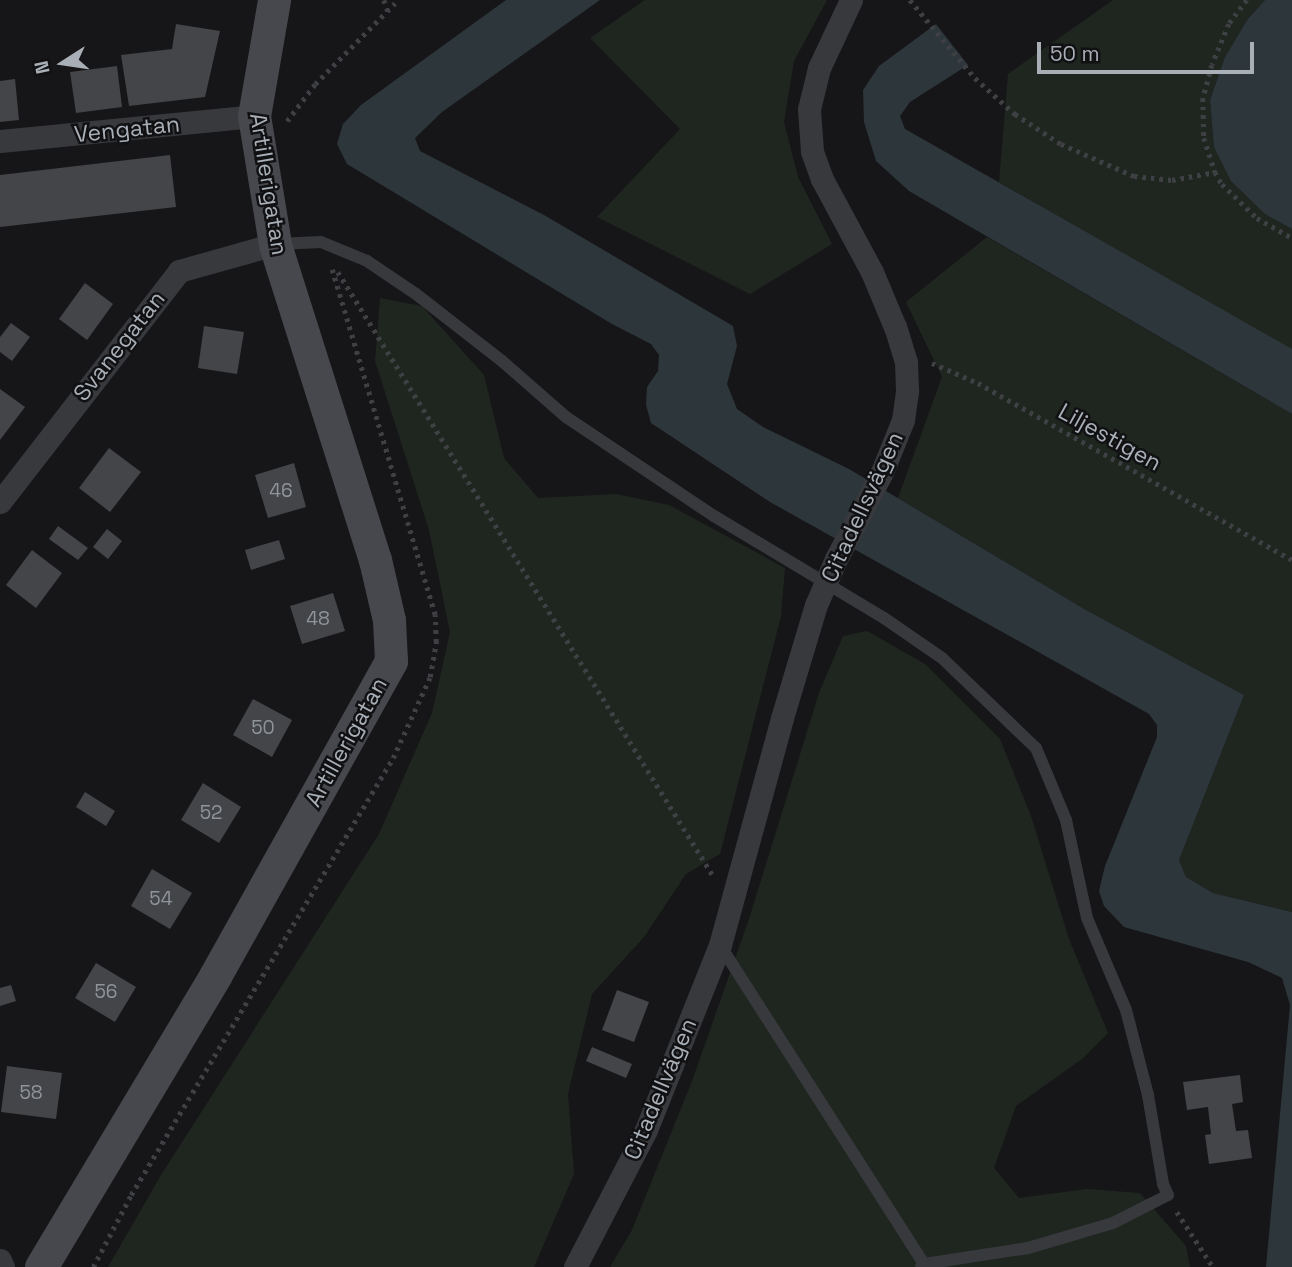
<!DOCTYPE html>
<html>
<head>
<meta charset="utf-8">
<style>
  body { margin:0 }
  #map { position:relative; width:1292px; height:1267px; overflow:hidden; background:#161618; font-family:"Space Grotesk",sans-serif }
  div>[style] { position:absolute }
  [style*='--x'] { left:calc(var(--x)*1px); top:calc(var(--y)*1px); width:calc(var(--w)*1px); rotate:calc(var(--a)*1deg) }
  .green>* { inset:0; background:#1f261f }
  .water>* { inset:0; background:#2d363b }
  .building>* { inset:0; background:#434548 }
  .path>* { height:4.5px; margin-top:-2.25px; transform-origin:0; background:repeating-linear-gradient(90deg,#3e4044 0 3.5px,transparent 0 8.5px) }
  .lane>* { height:12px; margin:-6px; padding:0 6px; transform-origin:6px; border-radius:6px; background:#37393d }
  .street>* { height:23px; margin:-11.5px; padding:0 11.5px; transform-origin:11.5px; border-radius:11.5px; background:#37393d }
  .secondary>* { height:33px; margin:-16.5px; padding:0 16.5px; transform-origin:16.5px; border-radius:16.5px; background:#46484d }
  span { translate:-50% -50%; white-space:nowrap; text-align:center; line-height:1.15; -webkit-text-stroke:5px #111113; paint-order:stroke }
  .number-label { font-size:19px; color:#90949b }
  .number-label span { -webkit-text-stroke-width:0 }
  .street-label { font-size:23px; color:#a9afb7 }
  .north { position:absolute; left:28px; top:28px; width:70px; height:70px; -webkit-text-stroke:5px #111113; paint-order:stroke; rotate:258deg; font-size:19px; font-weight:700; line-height:28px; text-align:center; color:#a9afb7 }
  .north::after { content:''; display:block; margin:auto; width:24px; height:32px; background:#a9afb7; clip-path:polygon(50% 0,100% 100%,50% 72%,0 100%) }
  .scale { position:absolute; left:1037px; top:42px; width:217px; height:32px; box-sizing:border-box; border:4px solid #a9afb7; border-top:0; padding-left:9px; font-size:21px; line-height:24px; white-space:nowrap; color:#a9afb7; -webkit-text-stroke:5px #111113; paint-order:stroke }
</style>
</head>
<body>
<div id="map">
  <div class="green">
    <div style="clip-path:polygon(645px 0,827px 0,794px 61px,784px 122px,798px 177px,832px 244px,750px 294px,597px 217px,680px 129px,590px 38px)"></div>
    <div style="clip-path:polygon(1113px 0,1265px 0,1247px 20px,1225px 57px,1210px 100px,1214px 147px,1265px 214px,1292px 229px,1292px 352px,999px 182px,1008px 74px)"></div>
    <div style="clip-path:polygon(987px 237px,1292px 414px,1292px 912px,1213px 893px,1186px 877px,1179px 860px,1244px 695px,1086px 610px,898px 498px,942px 377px,906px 302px)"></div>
    <div style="clip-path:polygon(380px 298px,422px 306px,484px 375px,504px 458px,538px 498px,616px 494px,669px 505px,785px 568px,781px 616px,720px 854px,686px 874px,644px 937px,592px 994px,568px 1094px,574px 1174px,534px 1267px,108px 1267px,161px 1175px,379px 834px,432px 713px,450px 632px,429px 530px,375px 361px)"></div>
    <div style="clip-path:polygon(867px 631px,925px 664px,1000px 739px,1031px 816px,1069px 939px,1108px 1033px,1082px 1059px,1016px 1106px,994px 1168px,1019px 1198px,1087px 1189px,1140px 1193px,1186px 1246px,1190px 1267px,610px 1267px,632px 1230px,692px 1081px,749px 919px,819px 693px,843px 636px)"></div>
  </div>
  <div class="water">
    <div style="clip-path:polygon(506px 0,600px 0,442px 112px,415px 138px,420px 151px,544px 215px,733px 326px,737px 346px,727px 384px,737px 409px,763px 427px,849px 469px,1086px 610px,1244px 695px,1179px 860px,1186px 877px,1213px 893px,1292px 912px,1292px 1267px,1266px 1267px,1290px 1005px,1282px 978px,1248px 962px,1124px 927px,1104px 906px,1099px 891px,1105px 866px,1157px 737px,1157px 725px,1149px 714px,770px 502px,651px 423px,646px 405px,647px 387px,658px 371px,659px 355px,651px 344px,612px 324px,347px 164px,337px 144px,343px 124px,361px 105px)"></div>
    <div style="clip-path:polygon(1265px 0,1292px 0,1292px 229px,1265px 214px,1231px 181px,1214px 147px,1210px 100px,1225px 57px,1247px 20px)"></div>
    <div style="clip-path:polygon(936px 24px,968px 65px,910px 102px,900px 116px,905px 129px,1292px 349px,1292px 414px,909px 191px,876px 161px,864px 122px,863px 90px,879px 66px)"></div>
  </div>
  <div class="building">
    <div style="clip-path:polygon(176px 24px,220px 31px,205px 97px,129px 106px,121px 55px,172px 49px)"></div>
    <div style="clip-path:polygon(117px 66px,122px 107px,76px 113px,70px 72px)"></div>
    <div style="clip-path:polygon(15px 79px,19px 120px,0 122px,0 81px)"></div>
    <div style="clip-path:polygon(170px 155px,176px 207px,0 227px,0 175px)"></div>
    <div style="clip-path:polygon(85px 283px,113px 304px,87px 340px,59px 319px)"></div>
    <div style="clip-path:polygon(11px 323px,30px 337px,12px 361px,0 352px,0 337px)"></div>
    <div style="clip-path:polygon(204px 326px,244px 332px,237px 374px,198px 368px)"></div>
    <div style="clip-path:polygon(0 389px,25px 407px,0 440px)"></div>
    <div style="clip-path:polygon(109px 448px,141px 472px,110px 512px,79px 488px)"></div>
    <div style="clip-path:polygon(294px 463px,306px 507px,268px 518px,255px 475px)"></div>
    <div style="clip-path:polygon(58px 526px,88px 548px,78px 560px,49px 539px)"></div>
    <div style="clip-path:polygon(107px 529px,122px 541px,108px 559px,93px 547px)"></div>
    <div style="clip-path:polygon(279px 540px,285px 559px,251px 570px,245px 550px)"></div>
    <div style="clip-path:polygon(32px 550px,62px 573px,36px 608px,6px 585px)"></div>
    <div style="clip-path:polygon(333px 593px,345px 631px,302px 644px,290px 606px)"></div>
    <div style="clip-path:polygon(253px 699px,292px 720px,272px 757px,233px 735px)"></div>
    <div style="clip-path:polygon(203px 783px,241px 807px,219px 843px,181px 820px)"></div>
    <div style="clip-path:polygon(85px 792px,115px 811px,106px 826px,76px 807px)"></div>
    <div style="clip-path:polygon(152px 869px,192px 893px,170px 929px,131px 906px)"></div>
    <div style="clip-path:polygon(96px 963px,136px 987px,115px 1022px,75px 998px)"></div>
    <div style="clip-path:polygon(11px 985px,16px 1001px,0 1006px,0 988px)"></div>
    <div style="clip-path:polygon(617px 990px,649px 1002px,634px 1042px,602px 1030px)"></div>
    <div style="clip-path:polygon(592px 1047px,632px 1064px,626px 1078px,586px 1061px)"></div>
    <div style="clip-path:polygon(7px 1066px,62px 1073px,56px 1119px,1px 1112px)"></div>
    <div style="clip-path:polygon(1240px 1075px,1243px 1102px,1232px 1104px,1236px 1131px,1248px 1130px,1252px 1158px,1209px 1164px,1205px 1135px,1211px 1134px,1208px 1107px,1187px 1110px,1183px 1082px)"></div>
  </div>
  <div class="path">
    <div style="--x:384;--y:0;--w:12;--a:70"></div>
    <div style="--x:910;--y:0;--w:102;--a:50.2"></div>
    <div style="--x:975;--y:78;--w:54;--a:42"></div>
    <div style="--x:1015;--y:114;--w:55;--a:33.1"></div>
    <div style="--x:1061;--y:144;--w:80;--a:23.7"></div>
    <div style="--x:1134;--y:176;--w:38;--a:6"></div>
    <div style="--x:1172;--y:180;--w:44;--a:-10.5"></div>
    <div style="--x:1247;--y:0;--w:30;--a:127"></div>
    <div style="--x:1229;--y:24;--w:44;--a:112.5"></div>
    <div style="--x:1212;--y:65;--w:34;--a:105"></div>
    <div style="--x:1203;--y:98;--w:40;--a:88.6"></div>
    <div style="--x:1204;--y:138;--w:36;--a:72"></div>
    <div style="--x:1215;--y:172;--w:14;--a:60"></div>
    <div style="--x:1222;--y:184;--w:49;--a:44.2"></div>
    <div style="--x:1257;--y:218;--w:40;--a:29.7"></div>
    <div style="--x:287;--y:121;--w:46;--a:-52.9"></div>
    <div style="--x:315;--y:84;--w:118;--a:-45.3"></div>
    <div style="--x:338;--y:272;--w:709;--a:58.15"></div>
    <div style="--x:932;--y:363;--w:50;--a:23.5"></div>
    <div style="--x:978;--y:383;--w:360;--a:29.4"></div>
    <div style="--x:1177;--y:1212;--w:66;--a:56.8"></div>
    <div style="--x:93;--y:1267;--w:81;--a:-62.2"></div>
    <div style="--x:131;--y:1195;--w:510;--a:-59.06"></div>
    <div style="--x:393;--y:758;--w:89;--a:-65.4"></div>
    <div style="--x:430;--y:677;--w:36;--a:-80"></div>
    <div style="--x:436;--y:642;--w:27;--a:-92"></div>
    <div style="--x:435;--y:615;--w:361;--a:-106.6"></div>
  </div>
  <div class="lane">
    <div style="--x:277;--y:244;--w:44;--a:-2.6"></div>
    <div style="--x:321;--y:242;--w:50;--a:22.4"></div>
    <div style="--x:367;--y:261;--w:59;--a:34"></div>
    <div style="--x:416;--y:294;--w:109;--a:37.9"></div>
    <div style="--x:502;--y:361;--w:85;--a:41.2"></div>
    <div style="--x:566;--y:417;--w:178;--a:33.8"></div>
    <div style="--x:714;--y:516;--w:198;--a:31"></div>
    <div style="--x:884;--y:618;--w:70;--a:34.6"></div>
    <div style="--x:942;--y:658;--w:130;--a:43.8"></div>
    <div style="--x:1036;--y:748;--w:78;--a:67.4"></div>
    <div style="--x:1066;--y:820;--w:100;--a:77.9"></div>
    <div style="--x:1087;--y:918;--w:100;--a:67"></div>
    <div style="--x:1126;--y:1010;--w:88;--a:75.5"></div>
    <div style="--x:1148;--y:1095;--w:90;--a:80.4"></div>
    <div style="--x:1163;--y:1184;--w:12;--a:66"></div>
    <div style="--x:1168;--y:1195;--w:62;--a:153"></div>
    <div style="--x:1113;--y:1223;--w:89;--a:163.6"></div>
    <div style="--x:1028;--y:1248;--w:105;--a:171.3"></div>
    <div style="--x:720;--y:945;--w:379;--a:57.4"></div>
    <div style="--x:924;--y:1264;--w:4;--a:135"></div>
  </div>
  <div class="street">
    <div style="--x:0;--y:141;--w:255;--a:-5.6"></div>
    <div style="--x:0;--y:502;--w:292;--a:-52.2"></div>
    <div style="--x:179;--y:271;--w:100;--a:-15.7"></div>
    <div style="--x:0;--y:1260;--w:8;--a:67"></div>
    <div style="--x:575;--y:1267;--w:154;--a:-62.6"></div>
    <div style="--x:646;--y:1130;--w:199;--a:-68.2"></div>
    <div style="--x:720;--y:945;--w:235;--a:-74.7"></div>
    <div style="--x:782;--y:718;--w:118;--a:-73.3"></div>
    <div style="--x:816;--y:605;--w:50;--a:-66.5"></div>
    <div style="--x:836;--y:559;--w:98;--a:-62.1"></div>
    <div style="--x:882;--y:472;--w:56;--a:-68"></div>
    <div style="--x:903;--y:420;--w:30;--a:-82"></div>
    <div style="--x:907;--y:390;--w:28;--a:-92"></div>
    <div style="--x:906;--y:362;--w:37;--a:-107"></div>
    <div style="--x:895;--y:327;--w:60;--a:-112.7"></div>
    <div style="--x:872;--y:272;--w:106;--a:-118.3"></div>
    <div style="--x:822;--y:179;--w:30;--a:-110"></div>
    <div style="--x:812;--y:151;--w:42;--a:-94.1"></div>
    <div style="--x:809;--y:109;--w:42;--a:-76.3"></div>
    <div style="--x:819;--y:68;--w:75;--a:-64.8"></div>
  </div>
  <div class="secondary">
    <div style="--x:41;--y:1267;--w:339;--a:-59.1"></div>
    <div style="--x:215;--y:976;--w:361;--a:-60.8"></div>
    <div style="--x:391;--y:661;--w:41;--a:-92.8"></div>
    <div style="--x:389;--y:620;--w:62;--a:-103.1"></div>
    <div style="--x:375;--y:560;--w:331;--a:-107.6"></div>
    <div style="--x:275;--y:244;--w:130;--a:-99.3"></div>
    <div style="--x:254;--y:116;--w:118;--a:-80.2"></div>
  </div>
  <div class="number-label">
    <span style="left:281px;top:491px">46</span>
    <span style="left:318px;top:619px">48</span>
    <span style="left:263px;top:728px">50</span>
    <span style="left:211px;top:813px">52</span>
    <span style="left:161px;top:899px">54</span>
    <span style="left:106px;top:992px">56</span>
    <span style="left:31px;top:1093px">58</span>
  </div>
  <div class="street-label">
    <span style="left:127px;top:129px;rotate:-6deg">Vengatan</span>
    <span style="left:269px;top:184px;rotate:81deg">Artillerigatan</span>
    <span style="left:119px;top:346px;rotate:-52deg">Svanegatan</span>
    <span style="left:1110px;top:437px;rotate:29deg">Liljestigen</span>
    <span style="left:862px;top:507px;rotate:-65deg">Citadellsvägen</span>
    <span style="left:346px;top:742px;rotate:-61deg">Artillerigatan</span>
    <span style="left:660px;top:1089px;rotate:-67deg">Citadellvägen</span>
  </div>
  <div class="north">N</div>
  <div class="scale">50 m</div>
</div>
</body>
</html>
